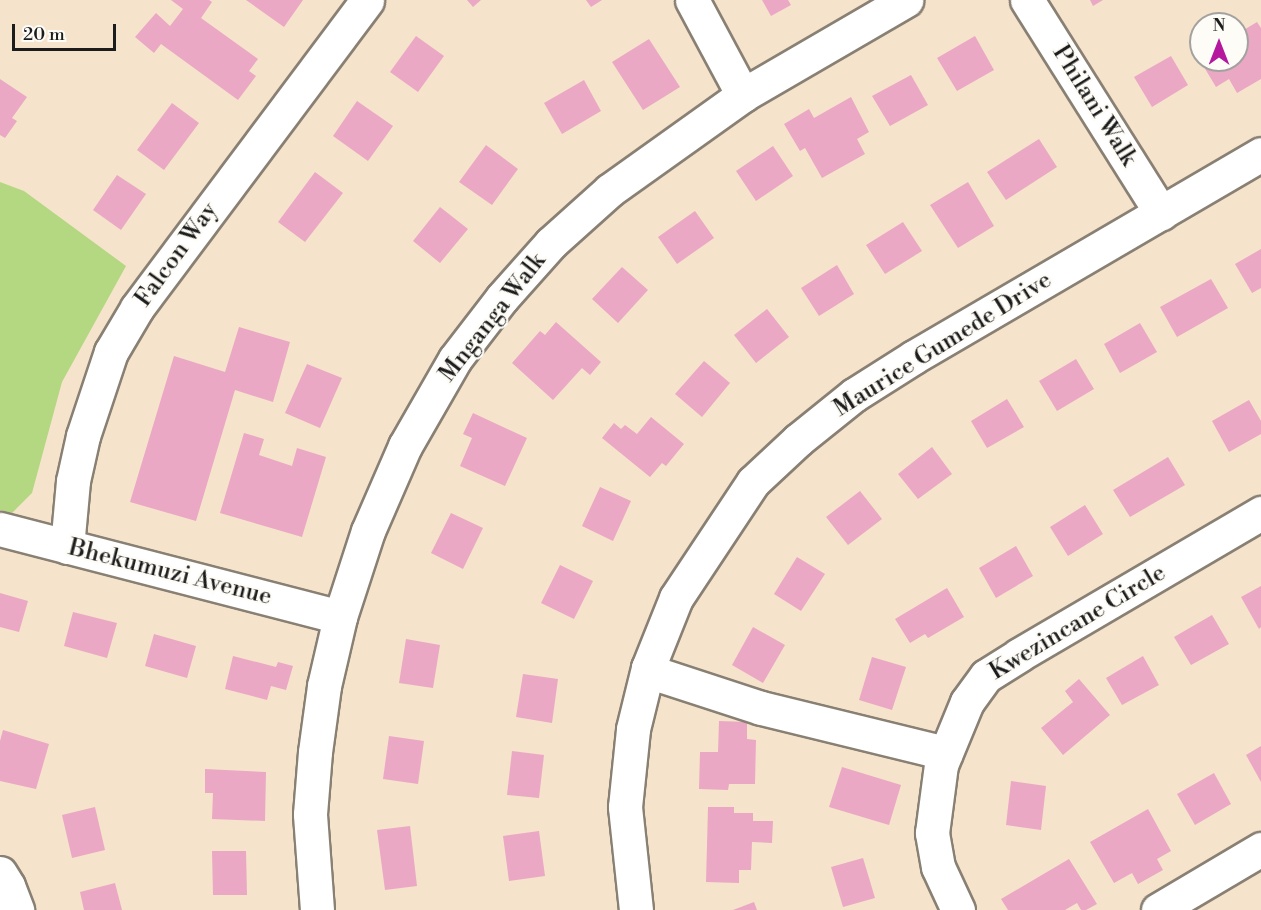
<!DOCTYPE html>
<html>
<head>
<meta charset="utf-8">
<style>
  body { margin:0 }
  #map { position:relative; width:1261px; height:910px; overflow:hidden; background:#f6e3cb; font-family:"Libre Bodoni",serif }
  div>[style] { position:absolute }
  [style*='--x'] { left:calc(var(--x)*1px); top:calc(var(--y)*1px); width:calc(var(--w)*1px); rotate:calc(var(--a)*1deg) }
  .green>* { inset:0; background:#b3d881 }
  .building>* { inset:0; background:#eaa8c5 }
  .roads { filter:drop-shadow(2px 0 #898074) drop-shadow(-2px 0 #898074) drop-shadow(0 2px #898074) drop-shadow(0 -2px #898074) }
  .minor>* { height:33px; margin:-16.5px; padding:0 16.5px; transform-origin:16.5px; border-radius:16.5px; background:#fff }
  span { translate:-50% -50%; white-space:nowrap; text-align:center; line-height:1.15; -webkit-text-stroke:4.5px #fdfcf7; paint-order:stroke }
  .street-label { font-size:24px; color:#1c1c1c }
  .north { position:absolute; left:1189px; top:12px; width:60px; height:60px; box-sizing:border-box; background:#fdfcf7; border:2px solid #a3a29f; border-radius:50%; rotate:0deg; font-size:16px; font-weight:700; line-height:24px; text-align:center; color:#1c1c1c }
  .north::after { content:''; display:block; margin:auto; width:21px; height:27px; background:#b5179e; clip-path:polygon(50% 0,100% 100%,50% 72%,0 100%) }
  .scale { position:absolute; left:12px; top:24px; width:104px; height:27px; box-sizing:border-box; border:3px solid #1c1c1c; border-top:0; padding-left:8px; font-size:18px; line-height:21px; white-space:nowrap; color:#1c1c1c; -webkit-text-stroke:4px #fdfcf7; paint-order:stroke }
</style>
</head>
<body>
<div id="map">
  <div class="green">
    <div style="clip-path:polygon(0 182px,24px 191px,126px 266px,62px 382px,32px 493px,12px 513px,0 510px)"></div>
  </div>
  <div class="building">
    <div style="clip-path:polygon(171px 0,209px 0,212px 2px,201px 18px,258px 59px,249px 71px,256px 76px,238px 100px,161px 44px,154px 53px,135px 37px,156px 13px,170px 26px,183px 9px)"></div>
    <div style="clip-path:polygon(246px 0,303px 0,284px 27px)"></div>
    <div style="clip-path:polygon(467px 0,481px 0,473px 7px)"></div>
    <div style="clip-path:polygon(586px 0,602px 0,591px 7px)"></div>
    <div style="clip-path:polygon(762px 0,788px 0,791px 5px,771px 16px)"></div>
    <div style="clip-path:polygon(1090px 0,1103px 0,1093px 6px)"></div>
    <div style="clip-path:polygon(1257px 22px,1261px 28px,1261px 79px,1237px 93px,1229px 79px,1216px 87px,1198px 57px,1201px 55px,1201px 60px,1237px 60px,1237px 34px)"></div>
    <div style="clip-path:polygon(416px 36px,444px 56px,418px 92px,390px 72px)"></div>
    <div style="clip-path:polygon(975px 36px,994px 70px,957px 91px,937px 58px)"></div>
    <div style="clip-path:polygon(649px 39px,680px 87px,643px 110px,612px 62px)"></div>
    <div style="clip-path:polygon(1171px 56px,1188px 85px,1152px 107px,1134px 77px)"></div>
    <div style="clip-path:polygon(911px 75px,928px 105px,890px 126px,872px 96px)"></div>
    <div style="clip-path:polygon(0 79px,27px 97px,12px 118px,17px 121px,5px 138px,0 135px)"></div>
    <div style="clip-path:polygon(584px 80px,601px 111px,562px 134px,544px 103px)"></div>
    <div style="clip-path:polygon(851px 97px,869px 132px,857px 139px,865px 154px,822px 178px,805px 148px,800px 151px,784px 124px,809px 109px,814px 118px)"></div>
    <div style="clip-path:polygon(357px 101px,393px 126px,368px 161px,333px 136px)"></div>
    <div style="clip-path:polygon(172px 103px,199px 123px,164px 170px,137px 150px)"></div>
    <div style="clip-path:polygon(1039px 139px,1057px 167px,1006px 200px,987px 172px)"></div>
    <div style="clip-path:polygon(486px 145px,518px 169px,492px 205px,459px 182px)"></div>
    <div style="clip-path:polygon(773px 146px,793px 176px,756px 201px,736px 171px)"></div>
    <div style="clip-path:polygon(315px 172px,343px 193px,305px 242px,278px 222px)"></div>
    <div style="clip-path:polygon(117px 175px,146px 194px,121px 230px,93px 210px)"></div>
    <div style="clip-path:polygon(968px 182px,994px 226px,958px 248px,930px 205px)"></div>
    <div style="clip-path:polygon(440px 207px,468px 229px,440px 263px,413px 241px)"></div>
    <div style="clip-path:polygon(695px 211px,714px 238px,677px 264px,658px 237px)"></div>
    <div style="clip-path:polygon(903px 222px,922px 251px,885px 274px,866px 245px)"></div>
    <div style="clip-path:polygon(1261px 249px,1261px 288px,1252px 293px,1235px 264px)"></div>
    <div style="clip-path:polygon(837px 265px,854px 294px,819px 316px,801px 288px)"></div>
    <div style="clip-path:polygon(622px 267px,648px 290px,618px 323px,592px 299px)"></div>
    <div style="clip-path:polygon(1211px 279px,1228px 308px,1177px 337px,1160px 307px)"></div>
    <div style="clip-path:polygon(767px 309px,789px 337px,756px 363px,734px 335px)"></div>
    <div style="clip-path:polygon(556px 322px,601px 362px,590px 375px,582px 368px,553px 400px,512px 363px,540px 331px,545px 335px)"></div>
    <div style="clip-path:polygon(1140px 323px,1157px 352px,1120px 373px,1104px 344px)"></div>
    <div style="clip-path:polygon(239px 327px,290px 342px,273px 402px,235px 390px,196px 521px,130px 502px,174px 356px,225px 372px)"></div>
    <div style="clip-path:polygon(1076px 359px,1094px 389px,1057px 411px,1039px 381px)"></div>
    <div style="clip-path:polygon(704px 361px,730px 383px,702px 417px,675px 394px)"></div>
    <div style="clip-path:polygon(307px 364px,342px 378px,320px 428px,285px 413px)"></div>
    <div style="clip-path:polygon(1007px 399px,1024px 427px,987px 448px,971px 421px)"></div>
    <div style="clip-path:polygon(1249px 400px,1261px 421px,1261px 434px,1229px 452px,1212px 421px)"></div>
    <div style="clip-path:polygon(473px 413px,527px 438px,505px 486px,460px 466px,472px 438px,463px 434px)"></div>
    <div style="clip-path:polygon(651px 417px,684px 444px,666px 466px,662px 463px,650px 477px,602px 438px,614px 423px,621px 429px,625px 425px,637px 434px)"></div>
    <div style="clip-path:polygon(244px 433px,264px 439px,259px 455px,292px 466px,297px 448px,326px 457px,302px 537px,220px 513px)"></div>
    <div style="clip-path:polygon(932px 447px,952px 474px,918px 499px,898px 474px)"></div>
    <div style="clip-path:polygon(1168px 457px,1185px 485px,1130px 517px,1113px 490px)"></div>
    <div style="clip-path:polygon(600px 487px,631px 501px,613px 541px,582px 526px)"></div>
    <div style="clip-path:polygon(860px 491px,882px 519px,848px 545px,826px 517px)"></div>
    <div style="clip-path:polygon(1085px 505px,1103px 534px,1068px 556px,1050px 527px)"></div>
    <div style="clip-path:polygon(451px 513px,483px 528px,463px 569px,431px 553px)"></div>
    <div style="clip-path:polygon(1016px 546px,1033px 576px,996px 598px,979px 568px)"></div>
    <div style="clip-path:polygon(797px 557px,825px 574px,801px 611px,774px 594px)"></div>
    <div style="clip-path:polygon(560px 565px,593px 581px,574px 619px,541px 603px)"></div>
    <div style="clip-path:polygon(1261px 586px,1261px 627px,1259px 629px,1241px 597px)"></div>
    <div style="clip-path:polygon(947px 588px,964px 617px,928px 638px,925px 634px,910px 643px,895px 619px)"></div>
    <div style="clip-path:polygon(0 593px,28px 601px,19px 632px,0 627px)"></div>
    <div style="clip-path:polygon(73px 612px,117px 623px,107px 658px,64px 646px)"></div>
    <div style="clip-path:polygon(1212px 615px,1229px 644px,1191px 665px,1174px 637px)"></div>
    <div style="clip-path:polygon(753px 627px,785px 645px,763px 683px,732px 665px)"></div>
    <div style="clip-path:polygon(154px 634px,196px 646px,187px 678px,145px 666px)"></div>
    <div style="clip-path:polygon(406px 639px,440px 645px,433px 688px,399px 683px)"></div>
    <div style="clip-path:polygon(233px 656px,276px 667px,278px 662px,293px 666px,286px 690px,271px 686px,267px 700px,225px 689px)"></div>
    <div style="clip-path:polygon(1143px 656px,1159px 685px,1122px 705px,1106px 678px)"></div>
    <div style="clip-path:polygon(872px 657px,906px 667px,892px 710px,859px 700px)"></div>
    <div style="clip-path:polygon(523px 674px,558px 679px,552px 723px,516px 717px)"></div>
    <div style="clip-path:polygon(1079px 679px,1110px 715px,1063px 755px,1041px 728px,1073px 702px,1065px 691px)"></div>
    <div style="clip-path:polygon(719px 721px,747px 722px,747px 739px,756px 740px,755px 784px,729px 784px,728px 790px,699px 789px,700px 752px,718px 752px)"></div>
    <div style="clip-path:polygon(3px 730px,49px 744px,36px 789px,0 781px,0 741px)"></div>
    <div style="clip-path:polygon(389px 736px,424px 741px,418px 784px,383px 779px)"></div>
    <div style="clip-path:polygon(1261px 746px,1261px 782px,1246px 755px)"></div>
    <div style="clip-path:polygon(512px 751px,544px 755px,539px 798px,507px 795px)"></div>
    <div style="clip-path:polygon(842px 767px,901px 785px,889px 825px,829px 807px)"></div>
    <div style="clip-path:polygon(205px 769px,266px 772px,265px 821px,212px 819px,213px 793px,205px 793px)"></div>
    <div style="clip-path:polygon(1214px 773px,1231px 804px,1195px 825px,1177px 794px)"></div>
    <div style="clip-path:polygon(1011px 781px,1046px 786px,1041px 830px,1006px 825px)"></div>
    <div style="clip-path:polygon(95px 807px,105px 850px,72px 858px,62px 815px)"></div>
    <div style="clip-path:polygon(708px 807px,734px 807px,734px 813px,753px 813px,753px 821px,773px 821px,772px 843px,752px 842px,751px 870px,739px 870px,739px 883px,706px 882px)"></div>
    <div style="clip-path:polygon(1148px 809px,1171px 851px,1157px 859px,1163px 870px,1138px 884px,1132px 873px,1114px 883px,1090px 842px)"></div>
    <div style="clip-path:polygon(410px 826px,417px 886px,385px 890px,377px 830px)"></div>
    <div style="clip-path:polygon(539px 831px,545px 876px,509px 881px,503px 836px)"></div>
    <div style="clip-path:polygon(212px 851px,246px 851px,247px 895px,213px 895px)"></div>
    <div style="clip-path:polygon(863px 858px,875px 898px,843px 907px,831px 867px)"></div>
    <div style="clip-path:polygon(1069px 859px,1097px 904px,1086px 910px,1081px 910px,1077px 903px,1065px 910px,1008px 910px,1001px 899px)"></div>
    <div style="clip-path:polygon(115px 883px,122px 910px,84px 910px,80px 892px)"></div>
    <div style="clip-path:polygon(754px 902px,757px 910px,733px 910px)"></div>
  </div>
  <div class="roads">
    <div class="minor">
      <div style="--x:692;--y:0;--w:108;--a:61.8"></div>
      <div style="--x:1027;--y:0;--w:252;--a:57.8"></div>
      <div style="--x:0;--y:529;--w:351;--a:14.5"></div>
      <div style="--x:67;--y:547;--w:66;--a:-84.8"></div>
      <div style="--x:73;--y:481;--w:46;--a:-77.5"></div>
      <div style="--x:83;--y:436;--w:89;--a:-71.6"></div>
      <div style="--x:111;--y:352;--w:51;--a:-59.4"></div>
      <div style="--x:137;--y:308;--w:384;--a:-53.2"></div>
      <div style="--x:648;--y:668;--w:14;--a:30"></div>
      <div style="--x:660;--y:675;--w:106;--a:18.1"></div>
      <div style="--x:761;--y:708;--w:190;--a:13.7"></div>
      <div style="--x:0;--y:873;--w:15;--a:58"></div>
      <div style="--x:8;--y:886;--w:26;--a:69"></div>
      <div style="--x:317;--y:910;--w:96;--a:-94.2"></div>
      <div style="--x:310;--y:814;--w:62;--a:-85.4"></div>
      <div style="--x:315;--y:752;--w:67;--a:-82.2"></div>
      <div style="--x:324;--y:686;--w:71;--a:-76.9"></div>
      <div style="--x:340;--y:617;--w:90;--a:-72"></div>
      <div style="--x:368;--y:531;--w:93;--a:-66.5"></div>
      <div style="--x:405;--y:446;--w:100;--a:-60.1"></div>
      <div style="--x:455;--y:359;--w:77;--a:-52.4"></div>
      <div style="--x:502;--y:298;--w:74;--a:-48.3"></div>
      <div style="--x:551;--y:243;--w:79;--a:-41.9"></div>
      <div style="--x:610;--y:190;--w:163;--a:-35.5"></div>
      <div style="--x:743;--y:95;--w:189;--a:-30.2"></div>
      <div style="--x:636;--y:910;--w:104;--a:-96.1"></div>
      <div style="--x:625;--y:807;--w:78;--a:-84.1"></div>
      <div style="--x:633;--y:729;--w:63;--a:-76.2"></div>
      <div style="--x:648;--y:668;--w:75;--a:-68.2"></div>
      <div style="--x:676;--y:598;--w:139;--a:-56.4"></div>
      <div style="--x:753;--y:482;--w:62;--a:-43"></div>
      <div style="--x:798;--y:440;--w:72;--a:-38.8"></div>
      <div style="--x:854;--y:395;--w:71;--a:-32.3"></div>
      <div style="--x:914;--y:357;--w:402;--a:-30.3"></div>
      <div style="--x:958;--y:910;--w:47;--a:-114.9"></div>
      <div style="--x:938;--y:867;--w:35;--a:-100"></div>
      <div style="--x:932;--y:833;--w:69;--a:-82.5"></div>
      <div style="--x:941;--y:765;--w:68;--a:-67.6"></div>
      <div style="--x:967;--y:702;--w:32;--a:-54"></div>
      <div style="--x:986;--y:676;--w:39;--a:-32"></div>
      <div style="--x:1019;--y:655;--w:281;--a:-30.4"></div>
      <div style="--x:1158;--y:910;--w:120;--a:-30.6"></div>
    </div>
  </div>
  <div class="street-label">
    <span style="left:1094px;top:106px;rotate:58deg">Philani Walk</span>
    <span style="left:177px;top:255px;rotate:-54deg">Falcon Way</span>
    <span style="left:493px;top:318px;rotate:-52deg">Mnganga Walk</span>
    <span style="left:943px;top:345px;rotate:-32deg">Maurice Gumede Drive</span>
    <span style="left:170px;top:573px;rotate:14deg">Bhekumuzi Avenue</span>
    <span style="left:1078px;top:623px;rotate:-31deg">Kwezincane Circle</span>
  </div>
  <div class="north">N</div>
  <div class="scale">20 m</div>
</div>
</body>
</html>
